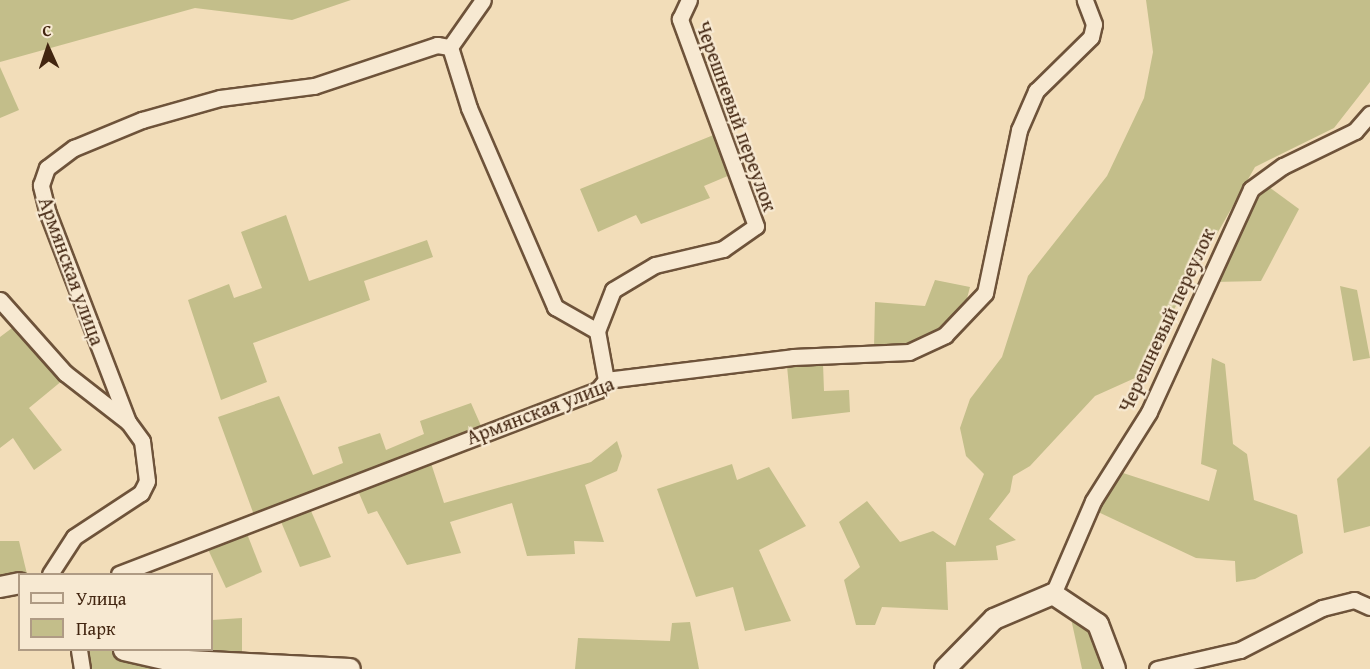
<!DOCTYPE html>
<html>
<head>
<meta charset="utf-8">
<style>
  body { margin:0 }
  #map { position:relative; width:1370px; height:669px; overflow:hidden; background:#f2ddb9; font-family:"Gentium Book Plus",serif }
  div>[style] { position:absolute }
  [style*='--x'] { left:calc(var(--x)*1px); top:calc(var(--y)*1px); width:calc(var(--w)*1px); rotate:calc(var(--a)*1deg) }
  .green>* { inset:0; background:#c3be8a }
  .roads { filter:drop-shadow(2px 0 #6e533a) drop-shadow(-2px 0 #6e533a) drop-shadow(0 2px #6e533a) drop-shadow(0 -2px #6e533a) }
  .minor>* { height:15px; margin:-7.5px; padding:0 7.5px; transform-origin:7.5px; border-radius:7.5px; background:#f7e9d2 }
  .tertiary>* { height:20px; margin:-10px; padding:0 10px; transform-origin:10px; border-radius:10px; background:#f7e9d2 }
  span { translate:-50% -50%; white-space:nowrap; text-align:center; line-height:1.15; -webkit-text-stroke:4.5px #f7e9d2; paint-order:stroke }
  .street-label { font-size:20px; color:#422510 }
  .legend { position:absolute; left:18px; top:573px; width:195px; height:78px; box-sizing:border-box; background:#f7e9d2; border:2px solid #af9b84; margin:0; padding:8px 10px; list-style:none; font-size:18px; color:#422510 }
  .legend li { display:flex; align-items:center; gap:12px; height:30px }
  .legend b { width:30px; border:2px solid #af9b84 }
  .north { position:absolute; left:18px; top:18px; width:60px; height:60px; -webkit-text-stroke:4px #f7e9d2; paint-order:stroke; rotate:357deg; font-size:16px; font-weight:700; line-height:24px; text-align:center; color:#422510 }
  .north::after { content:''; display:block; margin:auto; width:21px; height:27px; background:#422510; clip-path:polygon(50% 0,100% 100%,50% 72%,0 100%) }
</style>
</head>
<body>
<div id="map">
  <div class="green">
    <div style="clip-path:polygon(0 0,351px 0,292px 20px,195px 8px,0 62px)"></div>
    <div style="clip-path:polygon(1146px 0,1370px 0,1370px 82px,1334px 128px,1255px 167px,1135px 378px,1095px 396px,1030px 466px,1013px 476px,1010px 492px,989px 519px,1016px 540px,996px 546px,998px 560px,946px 562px,948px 610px,882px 607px,875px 625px,856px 625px,844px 580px,860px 567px,839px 522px,867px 501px,900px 542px,933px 531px,955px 546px,984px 474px,966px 456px,960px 428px,970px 399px,1002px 357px,1028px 276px,1107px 176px,1144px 98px,1153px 52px)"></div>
    <div style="clip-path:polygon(0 67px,19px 110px,0 118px)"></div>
    <div style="clip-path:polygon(716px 134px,730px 175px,704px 186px,710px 198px,641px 224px,636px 215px,598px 232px,580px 189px)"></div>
    <div style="clip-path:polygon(1269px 187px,1299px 209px,1261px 281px,1213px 282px,1256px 194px)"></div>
    <div style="clip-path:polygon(286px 215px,309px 281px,427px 240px,433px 257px,364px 281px,370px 300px,253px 343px,267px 382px,221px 400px,188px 300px,229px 284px,234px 298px,262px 288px,241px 232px)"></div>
    <div style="clip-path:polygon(935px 280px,970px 287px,964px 310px,944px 334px,911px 347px,874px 348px,875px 302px,925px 306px)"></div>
    <div style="clip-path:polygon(1340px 286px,1357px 290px,1370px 358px,1353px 361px)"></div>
    <div style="clip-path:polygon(12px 328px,63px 380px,29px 408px,62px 450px,34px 470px,13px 438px,0 448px,0 337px)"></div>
    <div style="clip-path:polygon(1212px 358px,1225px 364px,1233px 444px,1247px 454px,1254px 500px,1297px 515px,1303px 553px,1255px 579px,1236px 582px,1235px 561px,1196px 558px,1096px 511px,1120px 472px,1209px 501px,1217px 470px,1201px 464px)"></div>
    <div style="clip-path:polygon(823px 363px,824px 391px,849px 390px,850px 412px,792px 419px,787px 366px)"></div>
    <div style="clip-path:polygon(279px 396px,313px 475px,343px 463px,338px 447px,380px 433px,386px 450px,424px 434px,420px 421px,471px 403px,482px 428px,254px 515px,218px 417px)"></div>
    <div style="clip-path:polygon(617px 441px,622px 456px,617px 471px,585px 485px,604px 542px,574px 541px,575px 554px,527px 556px,512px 503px,450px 522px,461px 553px,407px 565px,377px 511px,368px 514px,355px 484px,429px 457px,444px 503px,591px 462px)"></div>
    <div style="clip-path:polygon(1370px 446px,1370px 526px,1344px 533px,1337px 479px)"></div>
    <div style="clip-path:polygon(732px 464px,737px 480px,769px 467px,806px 526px,759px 550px,791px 621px,745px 631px,733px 587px,696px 597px,657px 489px)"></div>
    <div style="clip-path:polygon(308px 504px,331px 557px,300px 567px,279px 517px)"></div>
    <div style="clip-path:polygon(246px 531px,262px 572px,226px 588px,206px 545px)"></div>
    <div style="clip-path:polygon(0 541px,19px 541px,27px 574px,0 581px)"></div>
    <div style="clip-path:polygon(1068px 605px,1089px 625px,1107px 669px,1082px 669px)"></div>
    <div style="clip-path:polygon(242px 618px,242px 654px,172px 650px,212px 650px,212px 620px)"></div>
    <div style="clip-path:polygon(690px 622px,699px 669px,575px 669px,578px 638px,670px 641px,672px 623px)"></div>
    <div style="clip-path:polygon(81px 650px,110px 650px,160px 664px,158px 669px,85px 669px)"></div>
  </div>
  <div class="roads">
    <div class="minor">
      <div style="--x:450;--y:47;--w:64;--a:72.7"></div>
      <div style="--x:469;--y:108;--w:217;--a:66.6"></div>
      <div style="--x:555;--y:307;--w:48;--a:29.7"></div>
      <div style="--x:450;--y:47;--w:57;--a:-54.9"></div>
      <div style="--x:0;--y:300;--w:98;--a:48.3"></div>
      <div style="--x:65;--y:373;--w:80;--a:37.9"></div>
      <div style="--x:606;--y:380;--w:50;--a:-100.4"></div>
      <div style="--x:597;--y:331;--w:44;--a:-68.7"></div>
      <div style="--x:613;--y:290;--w:49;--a:-30.8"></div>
      <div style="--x:655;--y:265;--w:70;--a:-13.2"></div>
      <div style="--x:723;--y:249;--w:40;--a:-34.9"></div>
      <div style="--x:756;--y:226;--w:221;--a:-110.2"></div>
      <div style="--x:680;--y:19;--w:21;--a:-65"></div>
      <div style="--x:50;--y:574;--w:44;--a:-57"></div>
      <div style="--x:74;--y:537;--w:80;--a:-33.3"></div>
      <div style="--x:141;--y:493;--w:13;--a:-63"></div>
      <div style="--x:147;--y:481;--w:40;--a:-97.1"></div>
      <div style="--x:142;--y:441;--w:24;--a:-126"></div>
      <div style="--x:128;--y:422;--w:223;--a:-111"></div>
      <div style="--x:48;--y:214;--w:30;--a:-104"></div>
      <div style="--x:41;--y:185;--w:18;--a:-71"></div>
      <div style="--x:47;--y:168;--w:34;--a:-37"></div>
      <div style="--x:74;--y:148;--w:74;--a:-22.4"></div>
      <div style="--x:142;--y:120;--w:81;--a:-15.8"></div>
      <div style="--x:220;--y:98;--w:95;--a:-7.3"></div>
      <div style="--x:314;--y:86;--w:130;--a:-18.4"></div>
      <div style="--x:437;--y:45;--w:13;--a:9"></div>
      <div style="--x:119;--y:574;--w:513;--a:-21.01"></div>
      <div style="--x:598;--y:390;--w:13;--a:-51"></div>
      <div style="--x:606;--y:380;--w:188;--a:-7"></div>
      <div style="--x:793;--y:357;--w:116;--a:-2.5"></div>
      <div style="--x:909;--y:352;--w:40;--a:-25"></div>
      <div style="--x:945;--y:335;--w:58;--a:-46.4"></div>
      <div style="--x:985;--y:293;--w:167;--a:-78.2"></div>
      <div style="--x:1019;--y:130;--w:43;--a:-66.4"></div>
      <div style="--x:1036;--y:91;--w:77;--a:-44.5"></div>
      <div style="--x:1091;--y:37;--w:13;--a:-77"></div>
      <div style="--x:1094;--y:24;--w:26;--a:-111"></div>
      <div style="--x:1053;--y:594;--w:101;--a:-66.7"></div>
      <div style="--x:1093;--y:501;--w:105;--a:-57.8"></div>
      <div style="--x:1149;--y:412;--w:245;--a:-65.4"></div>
      <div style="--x:1251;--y:189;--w:39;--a:-36"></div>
      <div style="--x:1283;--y:166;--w:80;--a:-25.9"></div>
      <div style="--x:1355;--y:131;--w:23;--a:-49"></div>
      <div style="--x:79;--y:650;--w:19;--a:81"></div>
      <div style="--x:1157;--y:669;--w:85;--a:-12.9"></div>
      <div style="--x:1240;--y:650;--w:92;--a:-27.1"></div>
      <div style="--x:1322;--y:608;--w:33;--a:-14"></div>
      <div style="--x:1354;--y:600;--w:17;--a:24"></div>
    </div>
    <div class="tertiary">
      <div style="--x:0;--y:587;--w:20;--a:-11"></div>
      <div style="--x:124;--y:650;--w:45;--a:12.8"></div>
      <div style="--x:168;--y:660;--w:182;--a:2.8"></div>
      <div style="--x:945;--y:669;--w:70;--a:-45.6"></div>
      <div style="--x:994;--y:619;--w:64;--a:-23"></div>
      <div style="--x:1053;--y:594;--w:54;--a:33.7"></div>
      <div style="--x:1098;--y:624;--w:48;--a:69.3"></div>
    </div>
  </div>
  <div class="street-label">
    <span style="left:737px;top:116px;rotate:70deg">Черешневый переулок</span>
    <span style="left:72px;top:271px;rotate:70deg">Армянская улица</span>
    <span style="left:1166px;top:320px;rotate:-65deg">Черешневый переулок</span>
    <span style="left:540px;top:410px;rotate:-21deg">Армянская улица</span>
  </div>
  <ul class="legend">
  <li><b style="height:8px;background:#f7e9d2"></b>Улица</li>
  <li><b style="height:16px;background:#c3be8a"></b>Парк</li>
  </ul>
  <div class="north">С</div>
</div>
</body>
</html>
